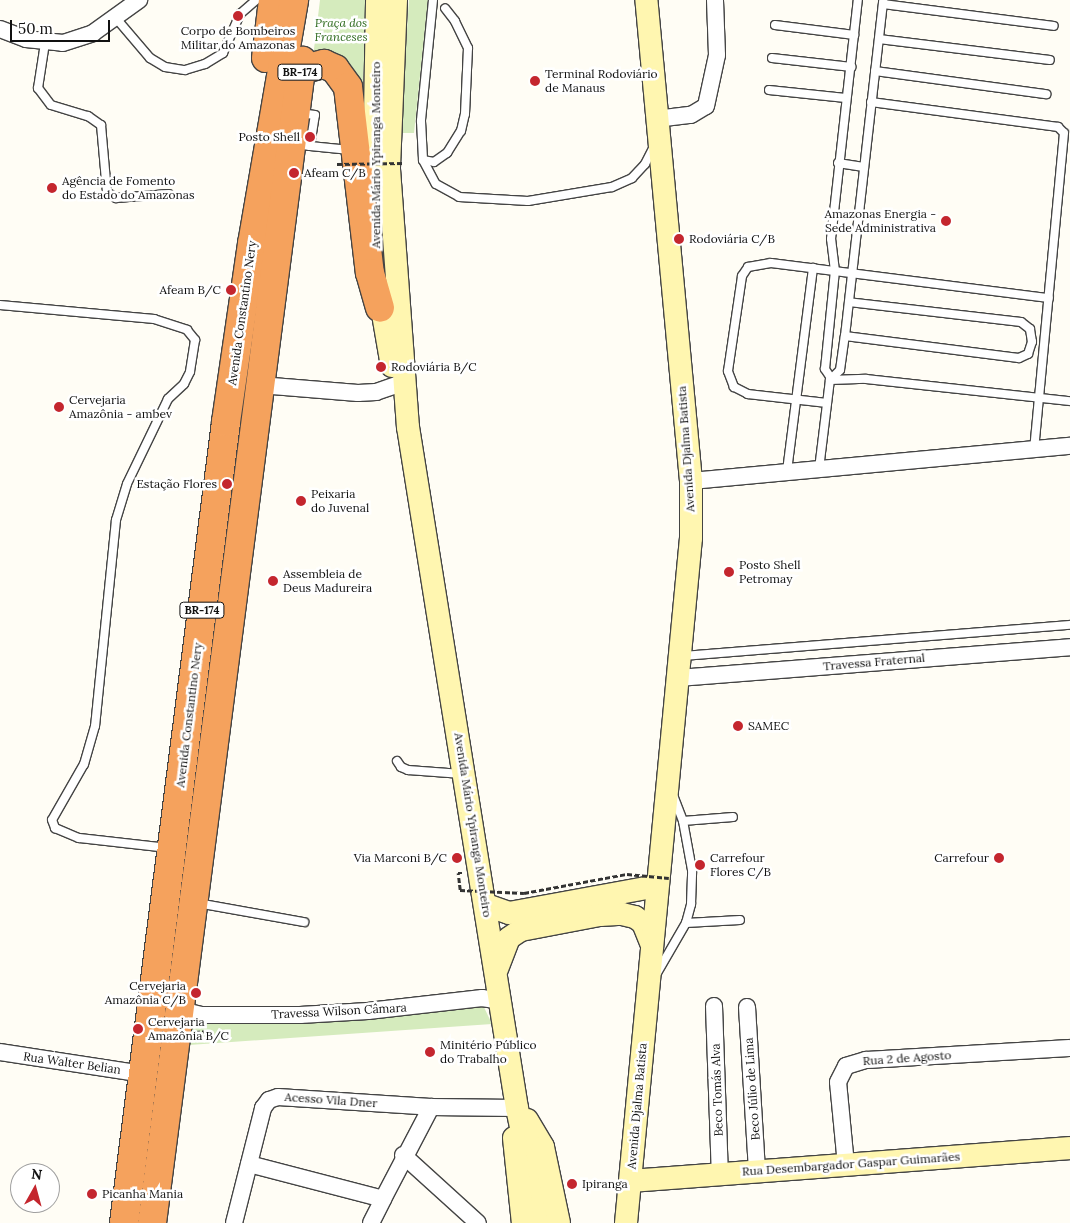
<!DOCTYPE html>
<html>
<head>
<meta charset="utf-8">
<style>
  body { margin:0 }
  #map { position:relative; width:1070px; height:1223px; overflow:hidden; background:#fffdf5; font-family:Lora,serif }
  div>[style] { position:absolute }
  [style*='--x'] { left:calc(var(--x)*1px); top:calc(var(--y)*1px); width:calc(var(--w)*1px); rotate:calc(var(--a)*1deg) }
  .green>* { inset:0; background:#d5ebbd }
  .path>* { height:2.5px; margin-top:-1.25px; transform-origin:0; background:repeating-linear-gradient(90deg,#333 0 5px,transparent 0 7.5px) }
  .roads { filter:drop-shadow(1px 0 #444) drop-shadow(-1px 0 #444) drop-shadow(0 1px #444) drop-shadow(0 -1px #444) }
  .lane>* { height:8px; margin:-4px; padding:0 4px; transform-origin:4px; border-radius:4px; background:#fff }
  .street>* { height:16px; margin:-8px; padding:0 8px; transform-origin:8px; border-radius:8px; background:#fff }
  .secondary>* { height:22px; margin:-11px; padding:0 11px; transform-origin:11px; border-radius:11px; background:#fff6b0 }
  .highway>* { height:28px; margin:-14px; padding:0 14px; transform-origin:14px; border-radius:14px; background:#f5a25d }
  .path-bridge>* { height:2.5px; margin-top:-1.25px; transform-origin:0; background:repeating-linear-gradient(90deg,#333 0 5px,transparent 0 7.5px) }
  .dots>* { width:14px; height:14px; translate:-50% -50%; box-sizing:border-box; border:2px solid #fff; border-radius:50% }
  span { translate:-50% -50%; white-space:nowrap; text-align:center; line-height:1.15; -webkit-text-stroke:5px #fff; paint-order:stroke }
  .shield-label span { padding:1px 4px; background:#fff; border:1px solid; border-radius:4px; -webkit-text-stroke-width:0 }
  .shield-label { font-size:11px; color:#111; font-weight:700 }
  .park-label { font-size:12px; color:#2f6b1f; font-style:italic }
  .poi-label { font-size:12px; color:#111 }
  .left { translate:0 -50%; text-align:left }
  .right { translate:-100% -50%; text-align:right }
  .street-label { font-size:12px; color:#111 }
  .north { position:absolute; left:10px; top:1163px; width:50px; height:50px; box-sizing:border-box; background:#fff; border:1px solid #a0a0a0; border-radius:50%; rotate:7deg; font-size:14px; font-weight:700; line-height:20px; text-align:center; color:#111 }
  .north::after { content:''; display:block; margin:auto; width:18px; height:22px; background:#c4262e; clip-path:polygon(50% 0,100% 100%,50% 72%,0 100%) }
  .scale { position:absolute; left:10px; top:20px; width:100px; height:22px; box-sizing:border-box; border:2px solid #111; border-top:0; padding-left:6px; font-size:15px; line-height:18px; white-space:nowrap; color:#111; -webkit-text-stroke:4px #fff; paint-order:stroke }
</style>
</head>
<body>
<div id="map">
  <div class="green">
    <div style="clip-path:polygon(320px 0,367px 0,363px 84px,351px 65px,339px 56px,313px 57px)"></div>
    <div style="clip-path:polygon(409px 0,428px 0,414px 133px,400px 133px)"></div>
    <div style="clip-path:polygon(482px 1003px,492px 1024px,189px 1045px,193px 1019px)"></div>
  </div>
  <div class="path">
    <div style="--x:460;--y:890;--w:17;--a:-97"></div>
    <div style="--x:458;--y:873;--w:4;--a:0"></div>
    <div style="--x:195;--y:1032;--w:15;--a:-4"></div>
  </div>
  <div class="roads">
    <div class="lane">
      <div style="--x:433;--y:0;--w:122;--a:95.7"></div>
      <div style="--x:421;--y:121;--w:39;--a:87"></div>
      <div style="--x:423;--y:160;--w:27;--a:62"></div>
      <div style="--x:436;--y:184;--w:26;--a:29"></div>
      <div style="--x:459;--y:197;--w:69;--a:3.3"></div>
      <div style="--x:528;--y:201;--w:85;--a:-9.5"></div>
      <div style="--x:612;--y:187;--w:22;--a:-24"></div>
      <div style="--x:632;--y:178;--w:19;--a:-47"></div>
      <div style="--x:645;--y:164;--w:18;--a:-63"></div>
      <div style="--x:883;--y:4;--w:172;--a:7.3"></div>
      <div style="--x:115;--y:17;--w:54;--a:49.5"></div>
      <div style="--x:150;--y:58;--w:17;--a:31"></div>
      <div style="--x:165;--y:67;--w:20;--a:9"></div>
      <div style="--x:185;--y:70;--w:21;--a:-17"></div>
      <div style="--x:205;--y:64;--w:21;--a:-31"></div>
      <div style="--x:223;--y:53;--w:43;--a:-66.4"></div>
      <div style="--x:240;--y:14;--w:21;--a:-41"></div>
      <div style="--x:775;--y:25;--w:80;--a:7.2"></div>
      <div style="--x:879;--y:39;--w:172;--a:7"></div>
      <div style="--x:45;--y:43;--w:46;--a:98.8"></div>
      <div style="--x:38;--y:88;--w:21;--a:53"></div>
      <div style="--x:51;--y:105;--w:39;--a:17"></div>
      <div style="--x:88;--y:116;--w:16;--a:35"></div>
      <div style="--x:101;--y:125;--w:67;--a:84.9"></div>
      <div style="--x:107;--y:192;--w:11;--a:34"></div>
      <div style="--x:116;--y:198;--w:53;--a:-4.3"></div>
      <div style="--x:772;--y:58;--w:80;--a:6.5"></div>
      <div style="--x:875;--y:71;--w:173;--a:7.7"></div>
      <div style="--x:769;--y:90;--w:77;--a:5.9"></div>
      <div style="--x:871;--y:102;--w:189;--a:7.6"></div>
      <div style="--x:1058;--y:127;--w:8;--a:45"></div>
      <div style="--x:1064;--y:133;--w:317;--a:95.4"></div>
      <div style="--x:296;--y:144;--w:14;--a:8"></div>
      <div style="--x:310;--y:146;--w:31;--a:-81"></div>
      <div style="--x:315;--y:115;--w:16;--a:-173"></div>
      <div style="--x:310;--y:146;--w:40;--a:5.7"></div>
      <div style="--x:423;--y:160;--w:11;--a:10"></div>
      <div style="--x:434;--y:162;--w:16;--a:-35"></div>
      <div style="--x:447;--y:153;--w:26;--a:-58"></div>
      <div style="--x:461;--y:131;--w:17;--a:-77"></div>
      <div style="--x:465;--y:114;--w:66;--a:-87.4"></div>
      <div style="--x:468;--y:48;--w:30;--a:-116"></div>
      <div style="--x:455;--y:21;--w:16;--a:-128"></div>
      <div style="--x:838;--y:163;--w:26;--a:9"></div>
      <div style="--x:0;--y:305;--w:155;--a:5.2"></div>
      <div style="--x:154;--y:319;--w:35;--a:18"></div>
      <div style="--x:187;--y:330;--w:13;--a:51"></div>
      <div style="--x:195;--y:340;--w:32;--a:99"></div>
      <div style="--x:190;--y:372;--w:13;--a:117"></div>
      <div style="--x:184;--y:384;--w:22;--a:137"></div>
      <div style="--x:168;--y:399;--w:94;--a:115.8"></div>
      <div style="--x:127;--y:484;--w:38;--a:107"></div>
      <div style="--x:116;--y:520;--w:207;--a:95.8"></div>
      <div style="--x:95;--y:726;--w:40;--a:106"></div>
      <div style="--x:84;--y:764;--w:64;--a:119.7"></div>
      <div style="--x:52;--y:820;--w:9;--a:69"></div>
      <div style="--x:55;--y:828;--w:26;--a:23"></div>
      <div style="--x:79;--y:838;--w:90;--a:6.4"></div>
      <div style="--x:845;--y:336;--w:175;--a:7.2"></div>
      <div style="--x:1019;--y:358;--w:10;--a:-24"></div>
      <div style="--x:1028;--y:354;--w:13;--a:-72"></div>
      <div style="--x:1032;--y:342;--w:13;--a:-99"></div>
      <div style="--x:1030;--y:329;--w:11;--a:-142"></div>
      <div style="--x:1021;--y:322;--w:173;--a:-173.4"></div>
      <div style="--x:831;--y:378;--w:11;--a:-124"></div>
      <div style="--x:825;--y:369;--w:99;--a:-84.2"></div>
      <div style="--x:835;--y:271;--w:32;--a:-97"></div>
      <div style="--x:831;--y:239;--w:241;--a:-83.6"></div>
      <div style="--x:830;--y:380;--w:36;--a:-2"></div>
      <div style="--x:866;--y:379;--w:205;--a:6.2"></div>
      <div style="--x:827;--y:403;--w:80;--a:-173.5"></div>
      <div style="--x:748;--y:394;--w:16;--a:-153"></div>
      <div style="--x:734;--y:387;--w:17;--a:-111"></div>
      <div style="--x:728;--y:371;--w:96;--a:-81.6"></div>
      <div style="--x:742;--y:276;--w:11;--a:-56"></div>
      <div style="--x:748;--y:267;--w:23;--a:-10"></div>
      <div style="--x:771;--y:263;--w:280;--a:7.2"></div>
      <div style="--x:819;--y:469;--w:90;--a:-83"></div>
      <div style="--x:830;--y:380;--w:14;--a:-45"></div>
      <div style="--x:840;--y:370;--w:34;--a:-82"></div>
      <div style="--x:845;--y:336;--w:338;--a:-83.5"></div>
      <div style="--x:787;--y:471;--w:205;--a:-82.7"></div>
      <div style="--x:683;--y:656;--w:388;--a:-4.6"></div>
      <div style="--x:397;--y:761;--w:7;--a:56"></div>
      <div style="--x:401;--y:767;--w:8;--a:23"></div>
      <div style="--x:408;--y:770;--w:54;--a:4.2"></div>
      <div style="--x:683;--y:821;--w:50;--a:-4.6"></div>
      <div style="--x:197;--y:903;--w:109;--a:10.1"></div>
      <div style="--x:686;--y:923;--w:54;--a:-3.2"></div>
      <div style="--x:657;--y:973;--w:58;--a:-59.9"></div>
      <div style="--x:686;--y:923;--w:20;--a:-75"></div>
      <div style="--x:691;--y:904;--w:34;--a:-88"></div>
      <div style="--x:692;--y:870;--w:50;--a:-100.4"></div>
      <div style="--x:683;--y:821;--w:28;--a:-111"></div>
    </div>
    <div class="street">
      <div style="--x:0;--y:29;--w:28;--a:21"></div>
      <div style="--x:26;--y:39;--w:37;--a:6"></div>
      <div style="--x:63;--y:43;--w:32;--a:-18"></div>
      <div style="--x:93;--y:33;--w:57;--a:-35.7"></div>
      <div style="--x:656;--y:119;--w:35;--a:-7"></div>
      <div style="--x:691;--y:115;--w:17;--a:-31"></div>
      <div style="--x:706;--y:106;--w:52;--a:-77.8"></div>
      <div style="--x:717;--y:55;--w:55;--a:-92.1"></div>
      <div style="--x:260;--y:385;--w:98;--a:4.7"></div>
      <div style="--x:358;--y:393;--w:18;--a:-3"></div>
      <div style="--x:376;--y:392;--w:31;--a:-19"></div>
      <div style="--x:691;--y:481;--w:381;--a:-5.3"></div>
      <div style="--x:678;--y:678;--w:393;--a:-4.5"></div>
      <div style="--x:183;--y:1001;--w:13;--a:61"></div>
      <div style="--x:189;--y:1012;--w:13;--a:13"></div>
      <div style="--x:202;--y:1015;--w:98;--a:0"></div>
      <div style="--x:300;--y:1015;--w:68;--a:-3.4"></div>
      <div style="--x:368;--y:1011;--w:115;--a:-6.5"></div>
      <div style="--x:482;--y:998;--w:20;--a:9"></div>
      <div style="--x:714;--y:1006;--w:169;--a:88"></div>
      <div style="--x:747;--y:1007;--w:164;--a:86.5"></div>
      <div style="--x:0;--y:1052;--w:146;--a:8.7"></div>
      <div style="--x:403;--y:1155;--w:101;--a:42.2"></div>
      <div style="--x:249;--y:1164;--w:138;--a:14.6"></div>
      <div style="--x:383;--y:1199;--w:104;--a:-62.4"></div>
      <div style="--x:846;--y:1165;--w:83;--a:-95.5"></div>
      <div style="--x:838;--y:1082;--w:18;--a:-63"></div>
      <div style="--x:846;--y:1066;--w:21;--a:-17"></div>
      <div style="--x:866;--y:1060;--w:204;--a:-3.4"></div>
      <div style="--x:234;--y:1223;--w:119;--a:-75.8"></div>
      <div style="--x:263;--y:1108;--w:10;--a:-53"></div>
      <div style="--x:269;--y:1100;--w:9;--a:-18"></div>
      <div style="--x:278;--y:1097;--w:153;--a:3.7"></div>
      <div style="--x:431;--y:1107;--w:86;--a:0.7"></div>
      <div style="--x:371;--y:1223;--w:27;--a:-63"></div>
    </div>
    <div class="secondary">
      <div style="--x:396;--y:0;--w:169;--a:92.4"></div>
      <div style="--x:389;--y:169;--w:259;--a:85.8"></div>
      <div style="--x:408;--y:427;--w:690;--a:80.91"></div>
      <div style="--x:517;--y:1108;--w:117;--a:78.2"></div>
      <div style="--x:374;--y:175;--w:175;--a:-89"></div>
      <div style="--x:379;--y:291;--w:76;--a:80.2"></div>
      <div style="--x:486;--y:905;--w:24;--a:19"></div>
      <div style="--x:509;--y:913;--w:150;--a:-10.3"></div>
      <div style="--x:497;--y:969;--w:33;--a:-69"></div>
      <div style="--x:509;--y:938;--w:14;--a:-34"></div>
      <div style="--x:521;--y:930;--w:80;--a:-10.8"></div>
      <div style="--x:600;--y:915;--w:22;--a:-3"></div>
      <div style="--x:622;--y:914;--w:13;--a:13"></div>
      <div style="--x:635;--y:917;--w:10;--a:37"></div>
      <div style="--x:643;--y:923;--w:22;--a:68"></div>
      <div style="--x:527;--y:1120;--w:31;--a:59"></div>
      <div style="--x:543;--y:1147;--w:78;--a:78.1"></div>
      <div style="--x:514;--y:1138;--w:85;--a:84"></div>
      <div style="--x:631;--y:1181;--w:440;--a:-4.3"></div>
      <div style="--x:626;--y:1223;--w:688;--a:-84.58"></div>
      <div style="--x:691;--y:538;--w:57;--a:-90"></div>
      <div style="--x:691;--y:481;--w:483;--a:-95.3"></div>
    </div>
    <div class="highway">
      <div style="--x:266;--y:58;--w:58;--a:-83.1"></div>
      <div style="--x:301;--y:70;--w:24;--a:-15"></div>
      <div style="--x:324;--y:64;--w:12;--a:24"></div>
      <div style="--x:335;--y:69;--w:22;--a:54"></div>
      <div style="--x:348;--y:87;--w:187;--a:83.3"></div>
      <div style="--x:370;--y:273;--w:36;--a:74"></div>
      <div style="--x:124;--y:1223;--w:807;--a:-82.74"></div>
      <div style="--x:226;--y:422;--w:180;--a:-81.7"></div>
      <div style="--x:252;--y:244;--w:248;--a:-80.2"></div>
      <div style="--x:152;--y:1223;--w:1172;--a:-82.64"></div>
    </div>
  </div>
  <div class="path-bridge">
    <div style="--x:337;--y:164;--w:67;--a:-0.9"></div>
    <div style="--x:460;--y:890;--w:64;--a:2.7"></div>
    <div style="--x:524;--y:893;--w:105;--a:-10.5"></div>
    <div style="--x:627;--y:874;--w:42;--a:5.4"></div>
  </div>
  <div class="dots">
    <div style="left:238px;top:16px;background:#c4262e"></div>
    <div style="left:535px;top:81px;background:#c4262e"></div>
    <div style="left:310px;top:137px;background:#c4262e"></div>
    <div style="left:294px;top:173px;background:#c4262e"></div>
    <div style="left:52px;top:188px;background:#c4262e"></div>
    <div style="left:946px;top:221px;background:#c4262e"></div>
    <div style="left:679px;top:239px;background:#c4262e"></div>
    <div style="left:231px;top:290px;background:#c4262e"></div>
    <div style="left:381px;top:367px;background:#c4262e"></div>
    <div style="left:59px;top:407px;background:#c4262e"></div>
    <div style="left:227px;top:484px;background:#c4262e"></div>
    <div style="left:301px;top:501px;background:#c4262e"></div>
    <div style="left:729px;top:572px;background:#c4262e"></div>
    <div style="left:273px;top:581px;background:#c4262e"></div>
    <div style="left:738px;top:726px;background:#c4262e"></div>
    <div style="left:457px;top:858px;background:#c4262e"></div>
    <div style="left:999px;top:858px;background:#c4262e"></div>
    <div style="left:700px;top:865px;background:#c4262e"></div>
    <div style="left:196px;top:993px;background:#c4262e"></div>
    <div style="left:138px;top:1029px;background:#c4262e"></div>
    <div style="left:430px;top:1052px;background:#c4262e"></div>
    <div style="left:572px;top:1184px;background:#c4262e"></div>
    <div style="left:92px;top:1194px;background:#c4262e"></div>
  </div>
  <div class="shield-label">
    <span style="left:300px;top:72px">BR-174</span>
    <span style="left:202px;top:610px">BR-174</span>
  </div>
  <div class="park-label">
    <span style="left:341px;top:30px">Praça dos<br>Franceses</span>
  </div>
  <div class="poi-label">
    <span style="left:238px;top:38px">Corpo de Bombeiros<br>Militar do Amazonas</span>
    <span class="left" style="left:545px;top:81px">Terminal Rodoviário<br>de Manaus</span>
    <span class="right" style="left:300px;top:137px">Posto Shell</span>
    <span class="left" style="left:304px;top:173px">Afeam C/B</span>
    <span class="left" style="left:62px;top:188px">Agência de Fomento<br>do Estado do Amazonas</span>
    <span class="right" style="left:936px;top:221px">Amazonas Energia -<br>Sede Administrativa</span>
    <span class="left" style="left:689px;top:239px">Rodoviária C/B</span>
    <span class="right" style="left:221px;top:290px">Afeam B/C</span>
    <span class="left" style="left:391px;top:367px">Rodoviária B/C</span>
    <span class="left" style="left:69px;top:407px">Cervejaria<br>Amazônia - ambev</span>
    <span class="right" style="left:217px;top:484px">Estação Flores</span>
    <span class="left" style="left:311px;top:501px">Peixaria<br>do Juvenal</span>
    <span class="left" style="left:739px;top:572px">Posto Shell<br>Petromay</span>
    <span class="left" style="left:283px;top:581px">Assembleia de<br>Deus Madureira</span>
    <span class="left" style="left:748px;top:726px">SAMEC</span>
    <span class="right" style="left:447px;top:858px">Via Marconi B/C</span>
    <span class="left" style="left:710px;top:865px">Carrefour<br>Flores C/B</span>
    <span class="right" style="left:989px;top:858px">Carrefour</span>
    <span class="right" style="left:186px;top:993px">Cervejaria<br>Amazônia C/B</span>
    <span class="left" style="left:148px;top:1029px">Cervejaria<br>Amazônia B/C</span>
    <span class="left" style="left:440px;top:1052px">Minitério Público<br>do Trabalho</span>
    <span class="left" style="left:582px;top:1184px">Ipiranga</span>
    <span class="left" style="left:102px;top:1194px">Picanha Mania</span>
  </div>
  <div class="street-label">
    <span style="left:376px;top:155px;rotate:-90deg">Avenida Mário Ypiranga Monteiro</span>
    <span style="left:242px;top:313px;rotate:-82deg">Avenida Constantino Nery</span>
    <span style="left:686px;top:449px;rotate:-94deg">Avenida Djalma Batista</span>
    <span style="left:874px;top:662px;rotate:-5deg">Travessa Fraternal</span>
    <span style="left:189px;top:715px;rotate:-83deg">Avenida Constantino Nery</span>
    <span style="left:473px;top:825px;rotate:81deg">Avenida Mário Ypiranga Monteiro</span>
    <span style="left:339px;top:1011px;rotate:-3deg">Travessa Wilson Câmara</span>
    <span style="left:907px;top:1058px;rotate:-4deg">Rua 2 de Agosto</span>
    <span style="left:72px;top:1063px;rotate:8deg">Rua Walter Belian</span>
    <span style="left:752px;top:1089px;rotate:-94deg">Beco Júlio de Lima</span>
    <span style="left:717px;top:1090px;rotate:-92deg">Beco Tomás Alva</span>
    <span style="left:331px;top:1100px;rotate:4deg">Acesso Vila Dner</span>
    <span style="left:637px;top:1106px;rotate:-85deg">Avenida Djalma Batista</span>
    <span style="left:851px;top:1164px;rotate:-4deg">Rua Desembargador Gaspar Guimarães</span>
  </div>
  <div class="north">N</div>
  <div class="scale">50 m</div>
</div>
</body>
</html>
